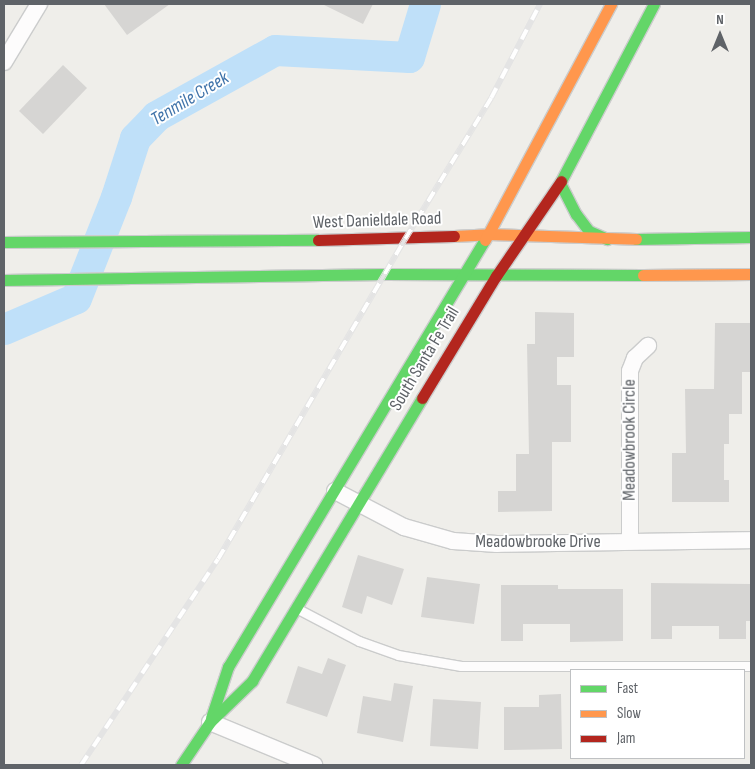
<!DOCTYPE html>
<html>
<head>
<meta charset="utf-8">
<style>
  body { margin:0 }
  #map { position:relative; width:755px; height:769px; overflow:hidden; background:#efeeea; font-family:"Sofia Sans Condensed",sans-serif }
  div>[style] { position:absolute }
  [style*='--x'] { left:calc(var(--x)*1px); top:calc(var(--y)*1px); width:calc(var(--w)*1px); rotate:calc(var(--a)*1deg) }
  .river>* { height:31px; margin:-15.5px; padding:0 15.5px; transform-origin:15.5px; border-radius:15.5px; background:#bfe0f9 }
  .building>* { inset:0; background:#d6d5d3 }
  .roads { filter:drop-shadow(1px 0 #cbcccc) drop-shadow(-1px 0 #cbcccc) drop-shadow(0 1px #cbcccc) drop-shadow(0 -1px #cbcccc) }
  .lane>* { height:9px; margin:-4.5px; padding:0 4.5px; transform-origin:4.5px; border-radius:4.5px; background:#fdfcfc }
  .street>* { height:16px; margin:-8px; padding:0 8px; transform-origin:8px; border-radius:8px; background:#fdfcfc }
  .fast>* { height:11px; margin:-5.5px; padding:0 5.5px; transform-origin:5.5px; border-radius:5.5px; background:#63d668 }
  .slow>* { height:11px; margin:-5.5px; padding:0 5.5px; transform-origin:5.5px; border-radius:5.5px; background:#ff974d }
  .jam>* { height:11px; margin:-5.5px; padding:0 5.5px; transform-origin:5.5px; border-radius:5.5px; background:#b3261e }
  .rail>* { height:5.5px; margin-top:-2.75px; transform-origin:0; background:repeating-linear-gradient(90deg,#fff 0 11px,#e4e4e4 0 22px); box-sizing:border-box; border-block:1px solid #e4e4e4 }
  span { translate:-50% -50%; white-space:nowrap; text-align:center; line-height:1.15; -webkit-text-stroke:4px #fff; paint-order:stroke }
  .street-label { font-size:18px; color:#5f6368 }
  .water-label { font-size:19px; color:#4174aa; font-style:italic }
  .frame { position:absolute; inset:0; border:5px solid #5f6368; pointer-events:none }
  .legend { position:absolute; left:570px; top:669px; width:175px; height:90px; box-sizing:border-box; background:#fff; border:1px solid #bfc1c3; margin:0; padding:6px 9px; list-style:none; font-size:15px; color:#5f6368 }
  .legend li { display:flex; align-items:center; gap:10px; height:25px }
  .legend b { width:25px; border:1px solid #bfc1c3 }
  .north { position:absolute; left:695px; top:10px; width:50px; height:50px; -webkit-text-stroke:4px #fff; paint-order:stroke; rotate:0deg; font-size:14px; font-weight:700; line-height:20px; text-align:center; color:#5f6368 }
  .north::after { content:''; display:block; margin:auto; width:18px; height:22px; background:#5f6368; clip-path:polygon(50% 0,100% 100%,50% 72%,0 100%) }
</style>
</head>
<body>
<div id="map">
  <div class="river">
    <div style="--x:4;--y:329;--w:78;--a:-23.3"></div>
    <div style="--x:76;--y:298;--w:109;--a:-68.4"></div>
    <div style="--x:116;--y:197;--w:62;--a:-72.1"></div>
    <div style="--x:135;--y:138;--w:30;--a:-46"></div>
    <div style="--x:156;--y:116;--w:136;--a:-29"></div>
    <div style="--x:275;--y:50;--w:134;--a:3"></div>
    <div style="--x:409;--y:57;--w:55;--a:-73.2"></div>
  </div>
  <div class="building">
    <div style="clip-path:polygon(104px 4px,170px 4px,127px 35px)"></div>
    <div style="clip-path:polygon(322px 4px,373px 4px,363px 24px)"></div>
    <div style="clip-path:polygon(63px 65px,87px 88px,43px 134px,19px 111px)"></div>
    <div style="clip-path:polygon(535px 312px,574px 313px,574px 357px,557px 357px,557px 385px,571px 385px,571px 442px,552px 442px,552px 511px,498px 512px,498px 491px,516px 491px,516px 454px,529px 454px,527px 344px,535px 344px)"></div>
    <div style="clip-path:polygon(715px 323px,751px 323px,751px 372px,742px 372px,742px 414px,729px 414px,729px 444px,724px 444px,724px 480px,729px 480px,729px 502px,672px 502px,672px 453px,686px 453px,685px 389px,714px 389px)"></div>
    <div style="clip-path:polygon(358px 555px,404px 569px,392px 605px,367px 596px,362px 614px,342px 607px)"></div>
    <div style="clip-path:polygon(427px 577px,480px 584px,474px 624px,421px 617px)"></div>
    <div style="clip-path:polygon(651px 583px,751px 584px,751px 621px,746px 621px,746px 639px,719px 639px,719px 626px,672px 626px,672px 639px,651px 639px)"></div>
    <div style="clip-path:polygon(501px 585px,558px 585px,558px 589px,623px 589px,623px 641px,570px 642px,570px 624px,523px 624px,523px 641px,501px 641px)"></div>
    <div style="clip-path:polygon(328px 658px,346px 665px,327px 717px,286px 703px,298px 666px,322px 674px)"></div>
    <div style="clip-path:polygon(394px 683px,413px 686px,403px 742px,357px 733px,363px 696px,391px 701px)"></div>
    <div style="clip-path:polygon(561px 694px,562px 749px,504px 750px,504px 707px,539px 707px,539px 695px)"></div>
    <div style="clip-path:polygon(433px 699px,481px 702px,478px 749px,430px 746px)"></div>
  </div>
  <div class="roads">
    <div class="lane">
      <div style="--x:296;--y:608;--w:71;--a:27.6"></div>
      <div style="--x:359;--y:641;--w:41;--a:19.7"></div>
      <div style="--x:398;--y:655;--w:64;--a:9.9"></div>
      <div style="--x:461;--y:666;--w:290;--a:0"></div>
    </div>
    <div class="street">
      <div style="--x:4;--y:62;--w:68;--a:-58.9"></div>
      <div style="--x:335;--y:491;--w:78;--a:27.6"></div>
      <div style="--x:404;--y:527;--w:51;--a:15.9"></div>
      <div style="--x:453;--y:541;--w:44;--a:3.9"></div>
      <div style="--x:497;--y:544;--w:254;--a:-0.9"></div>
      <div style="--x:630;--y:541;--w:170;--a:-90"></div>
      <div style="--x:630;--y:371;--w:14;--a:-69"></div>
      <div style="--x:635;--y:358;--w:18;--a:-43"></div>
      <div style="--x:210;--y:722;--w:113;--a:22.5"></div>
    </div>
    <div class="fast">
      <div style="--x:561;--y:181;--w:200;--a:-62.3"></div>
      <div style="--x:560;--y:183;--w:35;--a:63"></div>
      <div style="--x:576;--y:214;--w:21;--a:53"></div>
      <div style="--x:589;--y:231;--w:20;--a:24"></div>
      <div style="--x:636;--y:239;--w:115;--a:-1"></div>
      <div style="--x:4;--y:242;--w:314;--a:-0.4"></div>
      <div style="--x:4;--y:280;--w:382;--a:-0.9"></div>
      <div style="--x:386;--y:274;--w:257;--a:0.2"></div>
      <div style="--x:211;--y:718;--w:54;--a:-71.6"></div>
      <div style="--x:228;--y:667;--w:498;--a:-59"></div>
      <div style="--x:181;--y:765;--w:52;--a:-56"></div>
      <div style="--x:210;--y:722;--w:59;--a:-44.3"></div>
      <div style="--x:252;--y:681;--w:330;--a:-59"></div>
    </div>
    <div class="slow">
      <div style="--x:454;--y:236;--w:35;--a:-3"></div>
      <div style="--x:489;--y:234;--w:147;--a:1.9"></div>
      <div style="--x:485;--y:240;--w:268;--a:-61.9"></div>
      <div style="--x:643;--y:275;--w:108;--a:-0.5"></div>
    </div>
    <div class="jam">
      <div style="--x:318;--y:240;--w:136;--a:-1.7"></div>
      <div style="--x:422;--y:398;--w:143;--a:-58.8"></div>
      <div style="--x:496;--y:276;--w:115;--a:-55.6"></div>
    </div>
  </div>
  <div class="rail">
    <div style="--x:81;--y:765;--w:247;--a:-56.4"></div>
    <div style="--x:218;--y:559;--w:371;--a:-59.7"></div>
    <div style="--x:405;--y:239;--w:165;--a:-58.6"></div>
    <div style="--x:491;--y:98;--w:106;--a:-62.5"></div>
  </div>
  <div class="street-label">
    <span style="left:377px;top:221px;rotate:-2deg">West Danieldale Road</span>
    <span style="left:425px;top:359px;rotate:-59deg">South Santa Fe Trail</span>
    <span style="left:630px;top:440px;rotate:-90deg">Meadowbrook Circle</span>
    <span style="left:538px;top:542px">Meadowbrooke Drive</span>
  </div>
  <div class="water-label">
    <span style="left:190px;top:99px;rotate:-31deg">Tenmile Creek</span>
  </div>
  <div class="frame"></div>
  <ul class="legend">
  <li><b style="height:6px;background:#63d668"></b>Fast</li>
  <li><b style="height:6px;background:#ff974d"></b>Slow</li>
  <li><b style="height:6px;background:#b3261e"></b>Jam</li>
  </ul>
  <div class="north">N</div>
</div>
</body>
</html>
